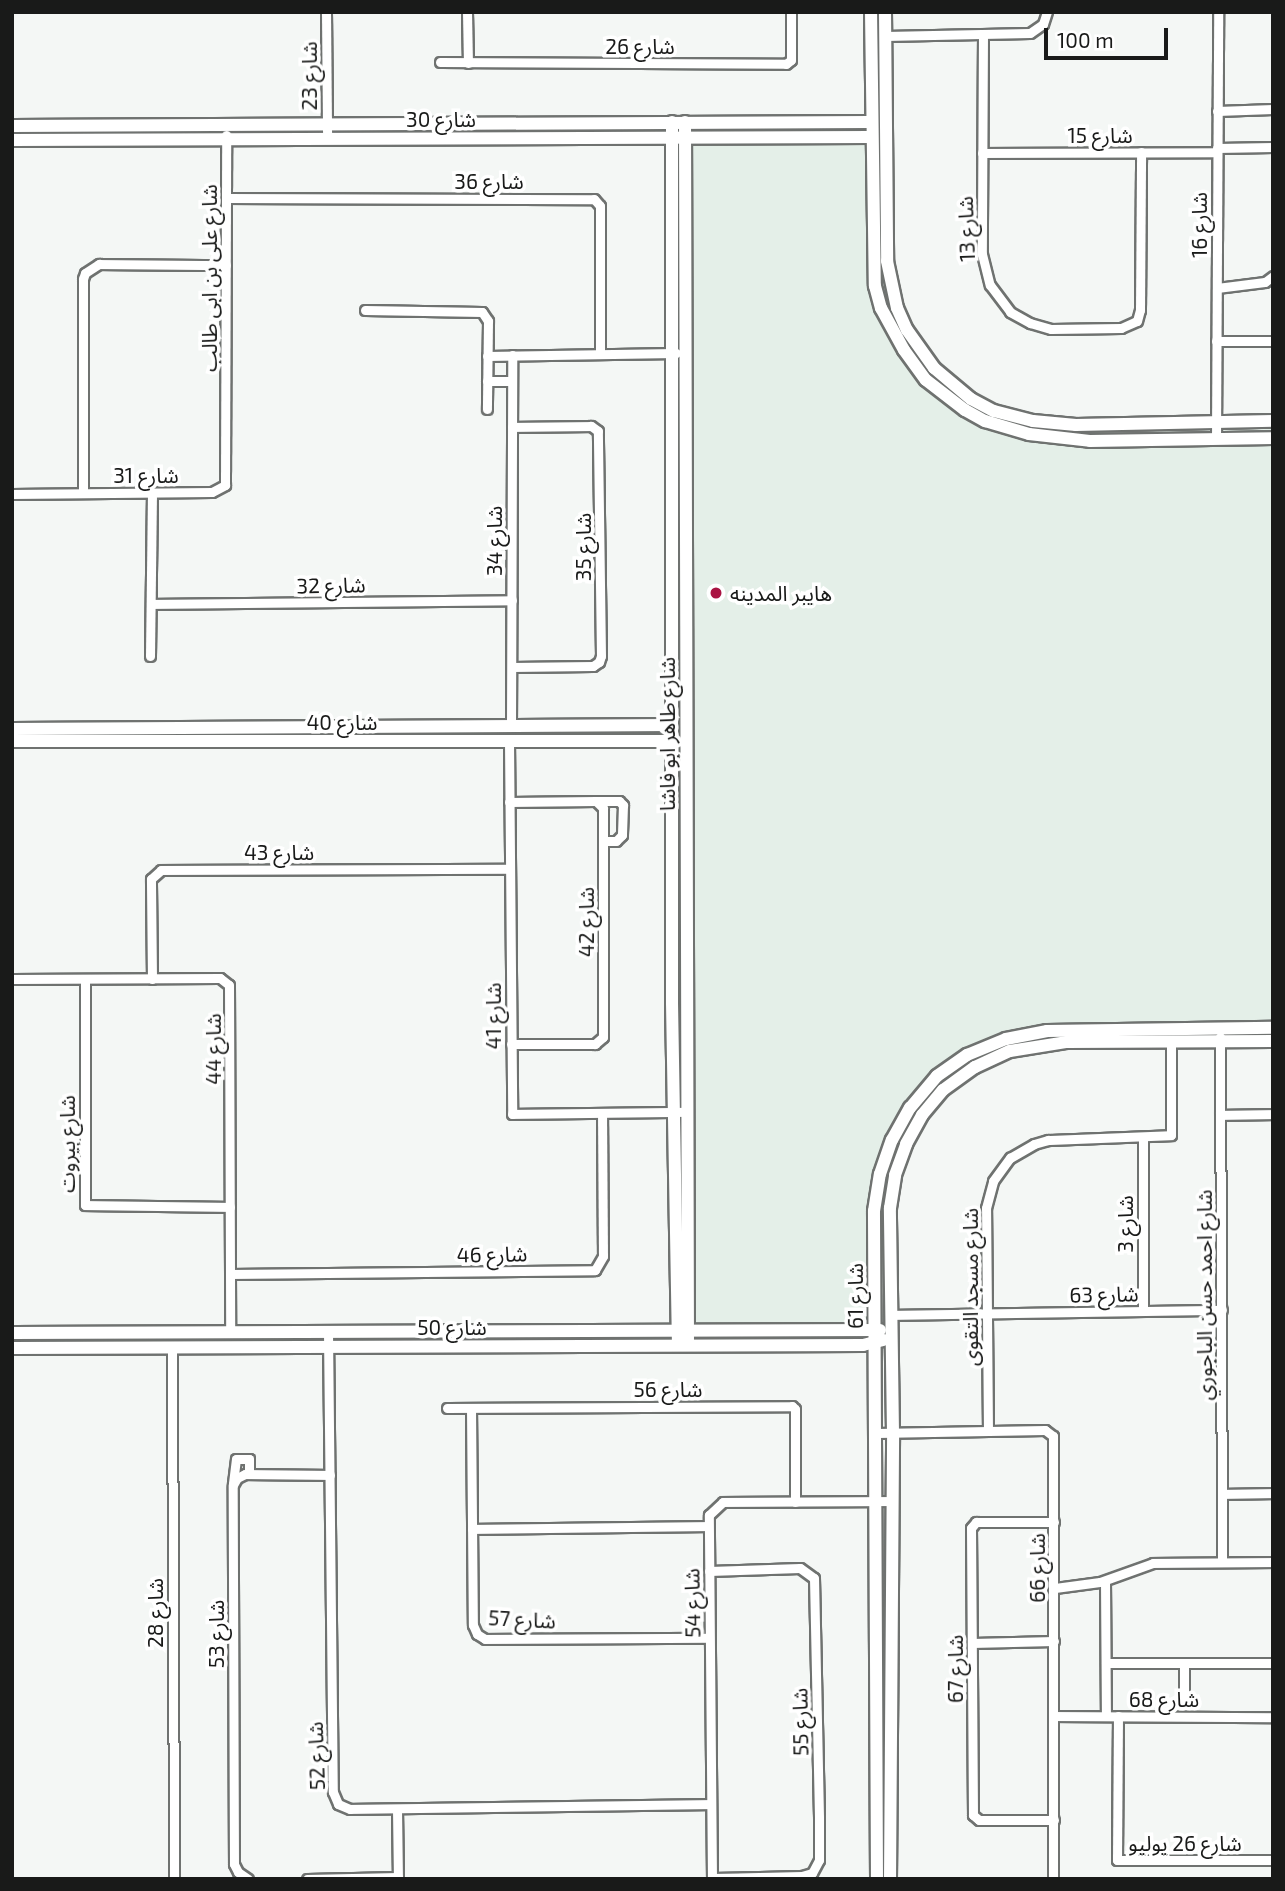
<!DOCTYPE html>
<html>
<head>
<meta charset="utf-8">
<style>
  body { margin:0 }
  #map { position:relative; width:1285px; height:1891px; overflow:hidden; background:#f4f7f5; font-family:"Exo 2","Noto Sans Arabic",sans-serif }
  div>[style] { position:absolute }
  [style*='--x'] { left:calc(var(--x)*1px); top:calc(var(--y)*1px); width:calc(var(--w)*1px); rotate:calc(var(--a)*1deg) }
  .built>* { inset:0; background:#e4efe8 }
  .roads { filter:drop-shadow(2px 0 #6f7270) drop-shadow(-2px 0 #6f7270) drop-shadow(0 2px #6f7270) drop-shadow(0 -2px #6f7270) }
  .street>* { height:9px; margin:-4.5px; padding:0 4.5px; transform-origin:4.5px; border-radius:4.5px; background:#fff }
  .secondary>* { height:12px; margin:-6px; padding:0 6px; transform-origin:6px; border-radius:6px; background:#fff }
  .dots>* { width:19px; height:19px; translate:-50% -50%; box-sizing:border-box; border:4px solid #fff; border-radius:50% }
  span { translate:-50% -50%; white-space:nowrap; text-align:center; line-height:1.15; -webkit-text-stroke:7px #fff; paint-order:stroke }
  .street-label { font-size:21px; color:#191a19 }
  .poi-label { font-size:21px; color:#191a19 }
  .left { translate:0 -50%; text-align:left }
  .frame { position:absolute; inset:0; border:14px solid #191a19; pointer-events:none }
  .scale { position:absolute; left:1044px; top:28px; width:124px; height:32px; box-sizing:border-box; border:4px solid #191a19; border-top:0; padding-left:9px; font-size:21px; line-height:24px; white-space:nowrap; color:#191a19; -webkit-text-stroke:5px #fff; paint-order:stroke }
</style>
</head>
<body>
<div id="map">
  <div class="built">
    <div style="clip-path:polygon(879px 130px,879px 236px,883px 284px,900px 330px,923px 364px,953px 393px,986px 413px,1027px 427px,1062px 431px,1273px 429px,1273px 1033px,1041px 1037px,999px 1049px,971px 1061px,948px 1076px,920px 1107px,897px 1145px,888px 1167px,882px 1202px,882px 1337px,683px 1338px,677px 131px)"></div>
  </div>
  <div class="roads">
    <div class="street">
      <div style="--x:326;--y:12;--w:127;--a:89.5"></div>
      <div style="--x:467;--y:12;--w:51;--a:88.9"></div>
      <div style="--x:983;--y:34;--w:220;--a:90.3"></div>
      <div style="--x:982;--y:254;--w:32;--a:76"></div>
      <div style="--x:990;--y:285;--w:34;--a:53"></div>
      <div style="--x:1010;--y:312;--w:23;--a:29"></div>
      <div style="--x:1030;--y:323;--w:22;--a:16"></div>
      <div style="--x:1051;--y:329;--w:70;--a:-0.8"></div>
      <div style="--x:1121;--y:328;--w:17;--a:-24"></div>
      <div style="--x:1137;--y:321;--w:11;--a:-75"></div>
      <div style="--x:1140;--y:310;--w:158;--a:-89.6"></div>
      <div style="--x:885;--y:36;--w:145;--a:-1.2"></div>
      <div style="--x:1030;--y:33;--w:16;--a:-35"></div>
      <div style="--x:1043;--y:24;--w:13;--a:-72"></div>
      <div style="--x:440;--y:62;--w:346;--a:0.3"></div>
      <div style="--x:786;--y:64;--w:6;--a:-39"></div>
      <div style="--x:791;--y:60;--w:48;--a:-90"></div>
      <div style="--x:1217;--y:111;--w:56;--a:-2"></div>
      <div style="--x:1217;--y:148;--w:56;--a:-1"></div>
      <div style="--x:982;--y:153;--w:235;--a:-0.2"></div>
      <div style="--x:226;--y:198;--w:368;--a:0.2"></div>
      <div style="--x:594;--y:199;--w:9;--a:49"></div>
      <div style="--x:600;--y:206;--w:148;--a:90"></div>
      <div style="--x:1217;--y:288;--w:48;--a:-7.1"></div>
      <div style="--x:1265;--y:282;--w:10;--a:-37"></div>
      <div style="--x:365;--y:310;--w:117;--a:1"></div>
      <div style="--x:482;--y:312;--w:11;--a:56"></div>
      <div style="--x:488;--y:321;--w:88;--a:90.7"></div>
      <div style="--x:1216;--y:341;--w:57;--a:0"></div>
      <div style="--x:487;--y:356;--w:189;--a:-0.9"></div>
      <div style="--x:487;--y:381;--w:25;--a:0"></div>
      <div style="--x:1216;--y:438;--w:426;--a:-89.7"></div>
      <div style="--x:83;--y:493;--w:214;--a:-90"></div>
      <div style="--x:83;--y:279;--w:6;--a:-72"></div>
      <div style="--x:85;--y:273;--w:17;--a:-33"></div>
      <div style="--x:99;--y:264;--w:127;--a:0.5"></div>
      <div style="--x:12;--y:494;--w:200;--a:-0.6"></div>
      <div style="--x:212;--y:492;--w:15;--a:-28"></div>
      <div style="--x:225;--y:485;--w:350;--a:-89.8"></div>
      <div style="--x:151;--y:604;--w:361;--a:-0.6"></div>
      <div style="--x:150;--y:656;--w:163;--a:-89.3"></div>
      <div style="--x:512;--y:667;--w:81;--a:-0.7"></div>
      <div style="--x:593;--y:666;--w:7;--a:-34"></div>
      <div style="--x:599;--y:662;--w:6;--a:-72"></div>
      <div style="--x:601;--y:656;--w:225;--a:-90.8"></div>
      <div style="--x:598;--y:431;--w:9;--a:-144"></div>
      <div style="--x:591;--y:426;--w:79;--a:179.3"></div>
      <div style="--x:511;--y:726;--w:371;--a:-89.8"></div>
      <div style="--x:509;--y:741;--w:373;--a:89.5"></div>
      <div style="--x:512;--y:1114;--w:175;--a:-0.7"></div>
      <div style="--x:598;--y:801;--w:21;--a:0"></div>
      <div style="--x:619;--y:801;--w:6;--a:45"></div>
      <div style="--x:623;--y:805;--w:30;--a:92"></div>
      <div style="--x:622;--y:835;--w:8;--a:135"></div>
      <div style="--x:616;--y:841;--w:13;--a:180"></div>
      <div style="--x:509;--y:802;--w:87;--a:-0.7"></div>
      <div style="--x:596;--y:801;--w:10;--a:45"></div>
      <div style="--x:603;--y:808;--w:229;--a:90"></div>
      <div style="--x:603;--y:1037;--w:11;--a:139"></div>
      <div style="--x:595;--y:1044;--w:84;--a:180"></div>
      <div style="--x:12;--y:979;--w:208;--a:-0.3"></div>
      <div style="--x:220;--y:978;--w:11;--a:38"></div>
      <div style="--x:229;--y:985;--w:347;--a:89.8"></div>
      <div style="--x:85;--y:979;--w:226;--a:90"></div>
      <div style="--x:85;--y:1205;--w:145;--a:0.8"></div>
      <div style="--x:152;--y:979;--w:100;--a:-90.6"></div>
      <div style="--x:151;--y:879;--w:13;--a:-42"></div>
      <div style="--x:161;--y:870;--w:349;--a:-0.2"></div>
      <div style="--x:1220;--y:1037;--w:525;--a:89.78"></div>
      <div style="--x:1220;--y:1115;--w:53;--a:-1.1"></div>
      <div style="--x:230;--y:1274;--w:365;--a:-0.6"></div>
      <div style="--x:595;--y:1270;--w:16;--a:-60"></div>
      <div style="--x:603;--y:1256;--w:142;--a:-90.4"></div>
      <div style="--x:1143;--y:1311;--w:174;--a:-90"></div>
      <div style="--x:891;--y:1315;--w:331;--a:-0.9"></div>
      <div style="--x:328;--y:1332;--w:460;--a:89.4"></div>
      <div style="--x:333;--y:1792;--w:13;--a:67"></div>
      <div style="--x:338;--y:1804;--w:13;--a:23"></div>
      <div style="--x:350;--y:1809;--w:361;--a:-0.8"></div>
      <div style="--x:172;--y:1348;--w:531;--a:89.78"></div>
      <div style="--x:447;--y:1408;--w:345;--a:-0.3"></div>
      <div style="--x:792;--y:1406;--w:4;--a:45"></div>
      <div style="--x:795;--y:1409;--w:93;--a:90"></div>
      <div style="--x:471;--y:1408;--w:217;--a:89.5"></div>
      <div style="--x:473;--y:1625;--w:10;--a:66"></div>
      <div style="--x:477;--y:1634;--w:9;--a:32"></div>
      <div style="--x:485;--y:1639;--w:224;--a:-0.3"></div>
      <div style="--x:988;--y:1431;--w:223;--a:-90.5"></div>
      <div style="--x:986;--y:1208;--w:28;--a:-75"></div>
      <div style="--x:993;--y:1181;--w:29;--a:-54"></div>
      <div style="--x:1010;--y:1158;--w:28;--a:-30"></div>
      <div style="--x:1034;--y:1144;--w:15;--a:-16"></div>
      <div style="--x:1048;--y:1140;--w:123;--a:-2.3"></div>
      <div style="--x:1171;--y:1135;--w:94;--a:-90"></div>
      <div style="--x:877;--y:1433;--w:168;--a:-1"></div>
      <div style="--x:1045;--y:1430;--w:10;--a:37"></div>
      <div style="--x:1053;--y:1436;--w:443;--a:90"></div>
      <div style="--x:233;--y:1483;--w:24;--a:-83"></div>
      <div style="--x:236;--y:1459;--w:13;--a:0"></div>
      <div style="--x:249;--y:1459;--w:15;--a:90"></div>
      <div style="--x:1223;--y:1494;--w:50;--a:-1.1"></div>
      <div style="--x:472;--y:1529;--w:236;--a:-0.7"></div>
      <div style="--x:709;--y:1571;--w:91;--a:-1.9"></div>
      <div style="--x:800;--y:1568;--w:17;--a:36"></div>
      <div style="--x:814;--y:1578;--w:240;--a:88.8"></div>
      <div style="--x:819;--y:1818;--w:42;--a:90"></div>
      <div style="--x:819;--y:1860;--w:15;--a:118"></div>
      <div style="--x:812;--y:1873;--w:10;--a:163"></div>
      <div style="--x:802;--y:1876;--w:90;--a:178.7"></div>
      <div style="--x:1105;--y:1581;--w:135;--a:89.6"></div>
      <div style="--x:1055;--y:1588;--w:45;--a:-7.6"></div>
      <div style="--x:1100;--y:1582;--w:56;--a:-19.7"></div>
      <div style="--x:1153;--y:1563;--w:120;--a:-0.5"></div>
      <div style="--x:972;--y:1643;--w:82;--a:-1.4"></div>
      <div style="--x:1106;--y:1663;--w:167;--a:0"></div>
      <div style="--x:1184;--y:1704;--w:41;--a:-90"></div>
      <div style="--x:1054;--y:1716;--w:219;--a:0.3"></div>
      <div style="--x:1118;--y:1716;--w:144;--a:90.4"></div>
      <div style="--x:1117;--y:1860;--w:156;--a:0"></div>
      <div style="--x:397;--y:1809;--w:70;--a:89.2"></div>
      <div style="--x:1054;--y:1820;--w:75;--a:180"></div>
      <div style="--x:979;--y:1820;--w:8;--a:-140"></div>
      <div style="--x:973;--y:1815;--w:287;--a:-90.4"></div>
      <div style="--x:971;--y:1528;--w:8;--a:-50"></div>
      <div style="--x:976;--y:1522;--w:78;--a:0"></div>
      <div style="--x:248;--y:1879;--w:12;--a:-145"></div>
      <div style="--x:238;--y:1872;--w:9;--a:-117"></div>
      <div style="--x:234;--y:1864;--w:379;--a:-90.2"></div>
      <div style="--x:233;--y:1485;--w:8;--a:-60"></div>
      <div style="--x:237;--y:1478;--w:9;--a:-27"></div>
      <div style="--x:245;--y:1474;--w:85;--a:0.7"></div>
      <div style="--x:307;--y:1879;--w:91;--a:-1.3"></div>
      <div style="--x:712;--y:1879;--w:364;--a:-90.5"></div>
      <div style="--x:709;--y:1515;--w:19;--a:-43"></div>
      <div style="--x:723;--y:1502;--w:170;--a:-0.3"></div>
    </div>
    <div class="secondary">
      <div style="--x:871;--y:12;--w:274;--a:89.2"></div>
      <div style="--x:875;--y:286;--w:23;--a:75"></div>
      <div style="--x:881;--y:308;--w:48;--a:61.3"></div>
      <div style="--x:904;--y:350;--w:37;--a:54"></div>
      <div style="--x:926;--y:380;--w:49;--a:37.6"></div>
      <div style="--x:965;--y:410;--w:23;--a:29"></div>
      <div style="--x:985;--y:421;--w:46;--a:16.5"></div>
      <div style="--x:1029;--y:434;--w:61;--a:6.5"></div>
      <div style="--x:1090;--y:441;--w:183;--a:-0.9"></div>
      <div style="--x:885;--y:12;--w:249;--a:89.5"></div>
      <div style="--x:887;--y:261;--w:48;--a:78"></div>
      <div style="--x:897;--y:308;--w:24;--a:66"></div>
      <div style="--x:907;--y:330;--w:47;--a:54.6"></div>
      <div style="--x:934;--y:368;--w:48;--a:40"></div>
      <div style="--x:971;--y:399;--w:26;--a:28"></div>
      <div style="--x:994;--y:411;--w:40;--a:14.4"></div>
      <div style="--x:1033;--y:421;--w:43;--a:5.3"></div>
      <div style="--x:1076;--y:425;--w:197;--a:-1.2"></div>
      <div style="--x:672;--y:122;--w:881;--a:90"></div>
      <div style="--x:672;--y:1003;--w:342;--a:89"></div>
      <div style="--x:685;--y:122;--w:1223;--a:89.86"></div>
      <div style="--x:12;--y:126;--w:858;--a:-0.27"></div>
      <div style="--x:12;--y:140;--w:859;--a:-0.2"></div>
      <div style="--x:12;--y:729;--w:660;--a:-0.35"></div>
      <div style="--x:12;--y:741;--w:660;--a:0"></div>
      <div style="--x:12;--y:1333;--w:868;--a:-0.2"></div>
      <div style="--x:12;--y:1348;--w:851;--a:-0.2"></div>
      <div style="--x:863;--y:1345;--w:21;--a:-14"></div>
      <div style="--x:877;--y:1879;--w:668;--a:-90.26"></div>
      <div style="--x:874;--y:1211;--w:37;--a:-81"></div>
      <div style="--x:880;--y:1174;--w:36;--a:-71"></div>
      <div style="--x:892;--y:1140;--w:37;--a:-61"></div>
      <div style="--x:910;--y:1108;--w:42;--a:-49.8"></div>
      <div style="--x:937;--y:1076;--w:37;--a:-35"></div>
      <div style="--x:967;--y:1055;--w:42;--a:-22.3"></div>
      <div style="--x:1006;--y:1039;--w:42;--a:-11"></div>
      <div style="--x:1047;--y:1031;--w:226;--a:-0.8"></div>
      <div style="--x:890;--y:1879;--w:446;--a:-89.6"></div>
      <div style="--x:893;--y:1433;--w:225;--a:-90.8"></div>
      <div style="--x:890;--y:1208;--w:33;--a:-81"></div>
      <div style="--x:895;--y:1175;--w:33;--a:-70"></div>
      <div style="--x:906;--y:1144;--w:33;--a:-61"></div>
      <div style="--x:922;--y:1115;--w:33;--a:-50"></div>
      <div style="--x:943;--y:1090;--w:39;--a:-36"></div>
      <div style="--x:975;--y:1067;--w:38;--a:-25"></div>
      <div style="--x:1010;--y:1051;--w:58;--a:-9"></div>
      <div style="--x:1067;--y:1042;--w:206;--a:-0.3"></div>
    </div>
  </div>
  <div class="dots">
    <div style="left:716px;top:593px;background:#a91342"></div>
  </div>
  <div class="street-label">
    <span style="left:640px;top:46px">شارع 26</span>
    <span style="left:309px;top:76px;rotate:-90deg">شارع 23</span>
    <span style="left:441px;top:119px">شارع 30</span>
    <span style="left:1100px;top:135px">شارع 15</span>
    <span style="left:489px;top:181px">شارع 36</span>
    <span style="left:1199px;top:225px;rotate:-90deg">شارع 16</span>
    <span style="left:966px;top:229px;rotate:-92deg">شارع 13</span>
    <span style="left:209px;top:278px;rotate:-90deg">شارع على بن ابى طالب</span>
    <span style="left:146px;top:475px">شارع 31</span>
    <span style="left:494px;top:541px;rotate:-90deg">شارع 34</span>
    <span style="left:583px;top:547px;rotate:-90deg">شارع 35</span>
    <span style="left:331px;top:585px;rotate:-1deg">شارع 32</span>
    <span style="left:342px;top:722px">شارع 40</span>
    <span style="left:667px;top:734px;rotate:-90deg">شارع طاهر ابو فاشا</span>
    <span style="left:279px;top:852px">شارع 43</span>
    <span style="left:586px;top:922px;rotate:-90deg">شارع 42</span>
    <span style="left:493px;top:1016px;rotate:-90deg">شارع 41</span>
    <span style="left:213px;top:1049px;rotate:-90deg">شارع 44</span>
    <span style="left:67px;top:1144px;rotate:-90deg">شارع بيروت</span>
    <span style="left:1125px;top:1224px;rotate:-90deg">شارع 3</span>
    <span style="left:492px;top:1254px;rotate:-1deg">شارع 46</span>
    <span style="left:970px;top:1287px;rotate:-90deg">شارع مسجد التقوى</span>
    <span style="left:1104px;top:1294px;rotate:-1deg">شارع 63</span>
    <span style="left:1204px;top:1295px;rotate:-90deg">شارع احمد حسن الباجوري</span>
    <span style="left:855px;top:1296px;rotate:-90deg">شارع 61</span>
    <span style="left:452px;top:1327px">شارع 50</span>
    <span style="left:668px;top:1389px">شارع 56</span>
    <span style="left:1037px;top:1568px;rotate:-90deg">شارع 66</span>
    <span style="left:692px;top:1603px;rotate:-91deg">شارع 54</span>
    <span style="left:155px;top:1613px;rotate:-90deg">شارع 28</span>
    <span style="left:522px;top:1619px;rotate:3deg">شارع 57</span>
    <span style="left:216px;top:1634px;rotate:-90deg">شارع 53</span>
    <span style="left:955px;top:1669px;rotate:-90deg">شارع 67</span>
    <span style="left:1164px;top:1699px">شارع 68</span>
    <span style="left:800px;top:1722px;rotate:-91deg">شارع 55</span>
    <span style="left:316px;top:1756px;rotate:-92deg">شارع 52</span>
    <span style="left:1185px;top:1843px">شارع 26 يوليو</span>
  </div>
  <div class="poi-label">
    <span class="left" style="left:730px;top:593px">هايبر المدينه</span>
  </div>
  <div class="frame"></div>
  <div class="scale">100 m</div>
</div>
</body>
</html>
